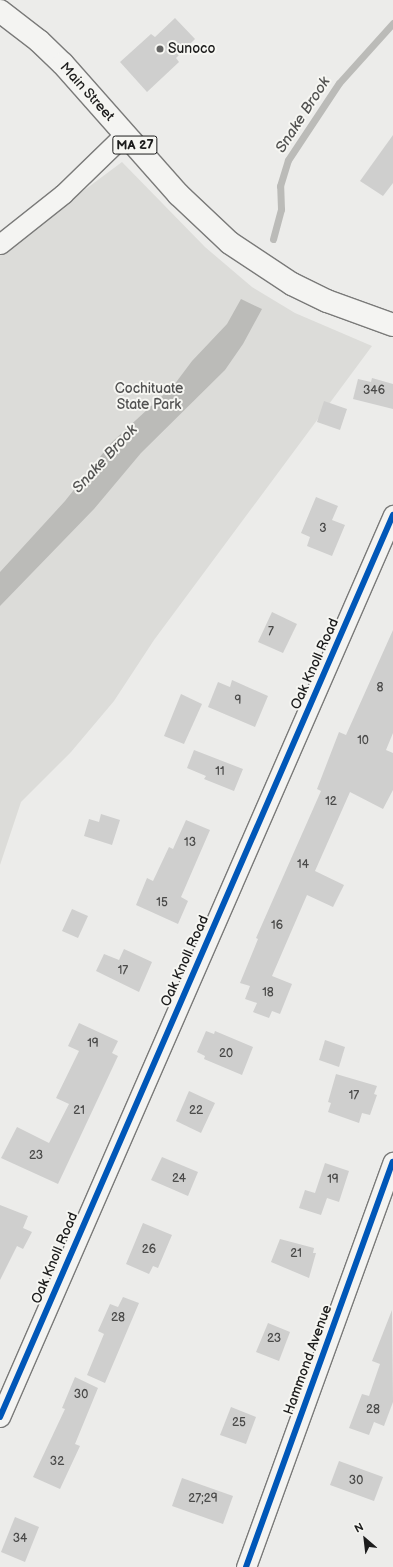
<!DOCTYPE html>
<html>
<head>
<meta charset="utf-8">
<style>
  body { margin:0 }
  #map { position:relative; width:393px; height:1567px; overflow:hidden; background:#ececea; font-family:"Balsamiq Sans",sans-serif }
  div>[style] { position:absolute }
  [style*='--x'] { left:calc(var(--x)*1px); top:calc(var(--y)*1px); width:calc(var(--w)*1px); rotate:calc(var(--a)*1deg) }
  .built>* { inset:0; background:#dcdcd9 }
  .water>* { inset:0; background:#bbbbb8 }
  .stream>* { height:7px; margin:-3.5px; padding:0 3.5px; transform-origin:3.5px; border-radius:3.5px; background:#bbbbb8 }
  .building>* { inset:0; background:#cfcfce }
  .roads { filter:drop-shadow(1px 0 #7a7a79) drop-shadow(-1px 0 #7a7a79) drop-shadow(0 1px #7a7a79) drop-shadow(0 -1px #7a7a79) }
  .minor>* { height:19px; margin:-9.5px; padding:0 9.5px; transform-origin:9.5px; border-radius:9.5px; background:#f4f4f2 }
  .primary>* { height:22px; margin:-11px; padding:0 11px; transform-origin:11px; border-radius:11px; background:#f4f4f2 }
  .cycleway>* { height:6px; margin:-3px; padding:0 3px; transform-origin:3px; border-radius:3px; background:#0057b8 }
  .dots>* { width:11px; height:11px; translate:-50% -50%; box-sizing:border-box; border:2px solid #f6f6f2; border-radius:50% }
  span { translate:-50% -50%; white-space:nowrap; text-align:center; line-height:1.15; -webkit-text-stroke:4px #f6f6f2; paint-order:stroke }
  .number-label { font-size:12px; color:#494948 }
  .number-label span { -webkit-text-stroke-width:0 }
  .shield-label span { padding:1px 3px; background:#f6f6f2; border:1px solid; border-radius:3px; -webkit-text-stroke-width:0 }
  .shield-label { font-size:13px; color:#1c1c1c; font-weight:700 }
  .poi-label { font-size:14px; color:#1c1c1c }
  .left { translate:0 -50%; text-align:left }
  .street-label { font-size:14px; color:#1c1c1c }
  .park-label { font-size:14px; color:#515151 }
  .water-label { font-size:15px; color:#535352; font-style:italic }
  .north { position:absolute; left:345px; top:1519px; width:40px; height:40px; -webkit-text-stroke:3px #f6f6f2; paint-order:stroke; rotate:332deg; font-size:11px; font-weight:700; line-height:16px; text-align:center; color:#1c1c1c }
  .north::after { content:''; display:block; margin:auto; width:14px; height:18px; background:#1c1c1c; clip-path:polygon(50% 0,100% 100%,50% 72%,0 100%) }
</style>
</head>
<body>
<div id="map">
  <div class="built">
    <div style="clip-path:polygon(122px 162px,205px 247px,252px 287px,295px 313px,372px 346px,154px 640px,114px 701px,71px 752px,21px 802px,0 865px,0 253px)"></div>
  </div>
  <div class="water">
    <div style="clip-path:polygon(241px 299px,262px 309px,243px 344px,225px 370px,141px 453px,94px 509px,0 606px,0 572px,65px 501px,111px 443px,174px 385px,192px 361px,227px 324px)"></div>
  </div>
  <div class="stream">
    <div style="--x:273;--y:239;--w:31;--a:-75"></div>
    <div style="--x:281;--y:209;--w:23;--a:-92"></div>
    <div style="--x:280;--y:186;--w:27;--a:-73"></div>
    <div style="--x:288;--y:160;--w:92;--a:-56.5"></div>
    <div style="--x:339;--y:83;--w:81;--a:-48"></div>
  </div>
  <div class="building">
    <div style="clip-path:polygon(175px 18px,195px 39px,176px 58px,179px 62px,147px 92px,120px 62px,151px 34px,155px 37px)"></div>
    <div style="clip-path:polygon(393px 135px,393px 183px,383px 196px,360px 181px)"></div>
    <div style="clip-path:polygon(372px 378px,393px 384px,393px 409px,353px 399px,358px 379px,371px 382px)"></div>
    <div style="clip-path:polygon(324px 401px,347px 409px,340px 430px,317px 422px)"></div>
    <div style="clip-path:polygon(316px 497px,338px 506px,332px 520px,345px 525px,332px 556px,307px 546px,310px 537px,301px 533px)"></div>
    <div style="clip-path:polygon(272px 612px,297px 624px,283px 653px,258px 642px)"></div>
    <div style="clip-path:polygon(393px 630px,393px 733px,386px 750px,393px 753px,393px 790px,383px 809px,350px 792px,315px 871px,344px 885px,333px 907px,307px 895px,272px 976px,292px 984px,280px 1014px,272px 1011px,269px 1018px,253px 1012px,257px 1003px,245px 999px,250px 986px,240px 983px,258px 939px,256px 938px,321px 791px,317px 789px,339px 732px,346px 735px)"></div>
    <div style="clip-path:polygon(232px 680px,268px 696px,255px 727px,208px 707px,218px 682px,230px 687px)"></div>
    <div style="clip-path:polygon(181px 694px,202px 704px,184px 744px,164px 736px)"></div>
    <div style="clip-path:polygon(194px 750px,243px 769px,234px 791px,204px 779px,206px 776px,187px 768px)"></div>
    <div style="clip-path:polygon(101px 814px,120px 820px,112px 845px,84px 836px,89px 819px,99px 822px)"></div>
    <div style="clip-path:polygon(186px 820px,210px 830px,181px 897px,188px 901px,178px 924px,136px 905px,147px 878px,153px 881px,169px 847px,173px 849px)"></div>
    <div style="clip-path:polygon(72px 909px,88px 916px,78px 938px,62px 931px)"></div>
    <div style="clip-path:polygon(124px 949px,152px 962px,139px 992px,96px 971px,104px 954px,119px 960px)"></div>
    <div style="clip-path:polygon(79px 1023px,118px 1041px,112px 1053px,118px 1056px,58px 1184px,1px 1158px,17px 1127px,49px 1143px,69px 1104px,56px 1098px,79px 1051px,68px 1046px)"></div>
    <div style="clip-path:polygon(206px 1031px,214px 1034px,215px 1031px,253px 1047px,242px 1075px,204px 1059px,205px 1056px,197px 1052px)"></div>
    <div style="clip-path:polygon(325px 1040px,345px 1047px,339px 1067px,319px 1060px)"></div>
    <div style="clip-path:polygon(336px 1074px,377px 1086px,374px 1094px,377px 1095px,370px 1115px,362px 1113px,359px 1123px,328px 1112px,331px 1103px,328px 1102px)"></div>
    <div style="clip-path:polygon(189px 1091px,215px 1103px,201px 1133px,176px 1121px)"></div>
    <div style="clip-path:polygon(162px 1157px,198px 1172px,188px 1196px,151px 1180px)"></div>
    <div style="clip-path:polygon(325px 1163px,349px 1171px,339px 1202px,327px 1198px,321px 1215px,299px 1208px,305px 1190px,315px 1193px)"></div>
    <div style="clip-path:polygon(0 1205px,28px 1216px,23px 1228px,32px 1232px,23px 1249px,17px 1246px,0 1280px)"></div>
    <div style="clip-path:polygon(143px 1223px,172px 1235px,158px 1268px,153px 1266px,149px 1274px,126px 1264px)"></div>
    <div style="clip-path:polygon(280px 1239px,314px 1248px,313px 1253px,316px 1253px,309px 1278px,271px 1262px)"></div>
    <div style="clip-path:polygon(123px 1297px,139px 1303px,105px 1383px,87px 1375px,104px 1334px,98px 1331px,110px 1304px,118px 1307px)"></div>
    <div style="clip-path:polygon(392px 1310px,393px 1402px,384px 1426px,374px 1422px,369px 1435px,349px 1428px,362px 1394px,369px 1396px,380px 1364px,372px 1361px)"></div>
    <div style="clip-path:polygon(268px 1323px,290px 1332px,279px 1361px,256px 1352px)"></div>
    <div style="clip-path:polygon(75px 1377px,98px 1388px,75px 1444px,80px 1446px,60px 1489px,33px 1477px,65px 1409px,62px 1408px)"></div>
    <div style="clip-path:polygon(231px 1407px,256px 1417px,246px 1444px,220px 1435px)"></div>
    <div style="clip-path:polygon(339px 1461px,383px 1477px,374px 1501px,330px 1485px)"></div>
    <div style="clip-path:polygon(182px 1478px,233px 1496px,223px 1524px,172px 1506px)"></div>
    <div style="clip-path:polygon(15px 1517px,39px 1527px,25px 1562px,1px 1552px)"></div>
  </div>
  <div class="roads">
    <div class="minor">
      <div style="--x:0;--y:244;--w:80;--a:-38.4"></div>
      <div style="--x:63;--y:194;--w:86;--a:-44.1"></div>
      <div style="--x:0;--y:1417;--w:984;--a:-66.46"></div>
      <div style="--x:246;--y:1567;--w:431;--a:-70.1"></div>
    </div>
    <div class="primary">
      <div style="--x:0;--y:11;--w:49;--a:37.6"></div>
      <div style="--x:39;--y:41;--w:33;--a:44"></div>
      <div style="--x:63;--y:64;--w:174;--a:48.5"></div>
      <div style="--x:178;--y:194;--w:71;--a:43.3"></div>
      <div style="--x:230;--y:243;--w:74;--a:33.5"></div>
      <div style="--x:292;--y:284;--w:39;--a:26"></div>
      <div style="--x:327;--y:301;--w:70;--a:20"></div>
    </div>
  </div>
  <div class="cycleway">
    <div style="--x:0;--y:1417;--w:984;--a:-66.46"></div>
    <div style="--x:246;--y:1567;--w:431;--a:-70.1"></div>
  </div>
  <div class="dots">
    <div style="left:160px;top:49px;background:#656564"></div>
  </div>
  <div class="number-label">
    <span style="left:374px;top:391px">346</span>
    <span style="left:323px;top:529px">3</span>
    <span style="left:271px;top:632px">7</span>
    <span style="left:380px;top:688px">8</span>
    <span style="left:238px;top:701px">9</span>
    <span style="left:363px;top:741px">10</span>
    <span style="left:220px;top:772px">11</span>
    <span style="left:331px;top:802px">12</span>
    <span style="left:190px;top:843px">13</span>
    <span style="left:303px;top:865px">14</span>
    <span style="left:162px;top:903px">15</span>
    <span style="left:277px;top:926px">16</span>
    <span style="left:123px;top:971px">17</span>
    <span style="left:268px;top:993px">18</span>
    <span style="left:93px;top:1044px">19</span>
    <span style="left:226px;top:1054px">20</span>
    <span style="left:354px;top:1096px">17</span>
    <span style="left:79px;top:1111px">21</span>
    <span style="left:196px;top:1111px">22</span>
    <span style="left:36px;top:1156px">23</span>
    <span style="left:179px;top:1179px">24</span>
    <span style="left:333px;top:1180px">19</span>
    <span style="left:149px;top:1250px">26</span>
    <span style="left:296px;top:1254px">21</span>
    <span style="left:118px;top:1318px">28</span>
    <span style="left:274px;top:1339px">23</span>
    <span style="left:81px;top:1395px">30</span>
    <span style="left:373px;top:1410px">28</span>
    <span style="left:239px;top:1423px">25</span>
    <span style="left:57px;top:1462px">32</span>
    <span style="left:356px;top:1481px">30</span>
    <span style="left:203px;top:1499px">27;29</span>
    <span style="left:20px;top:1539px">34</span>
  </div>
  <div class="shield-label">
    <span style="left:135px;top:145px">MA 27</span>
  </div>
  <div class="poi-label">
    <span class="left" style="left:168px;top:49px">Sunoco</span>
  </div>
  <div class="street-label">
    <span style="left:87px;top:92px;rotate:48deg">Main Street</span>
    <span style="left:315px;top:664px;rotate:-66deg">Oak Knoll Road</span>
    <span style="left:185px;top:961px;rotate:-66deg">Oak Knoll Road</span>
    <span style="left:55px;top:1258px;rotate:-67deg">Oak Knoll Road</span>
    <span style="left:308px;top:1360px;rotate:-70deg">Hammond Avenue</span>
  </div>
  <div class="park-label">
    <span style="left:149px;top:397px">Cochituate<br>State Park</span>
  </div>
  <div class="water-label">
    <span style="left:303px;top:115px;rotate:-57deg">Snake Brook</span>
    <span style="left:105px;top:459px;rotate:-47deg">Snake Brook</span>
  </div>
  <div class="north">N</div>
</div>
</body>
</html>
